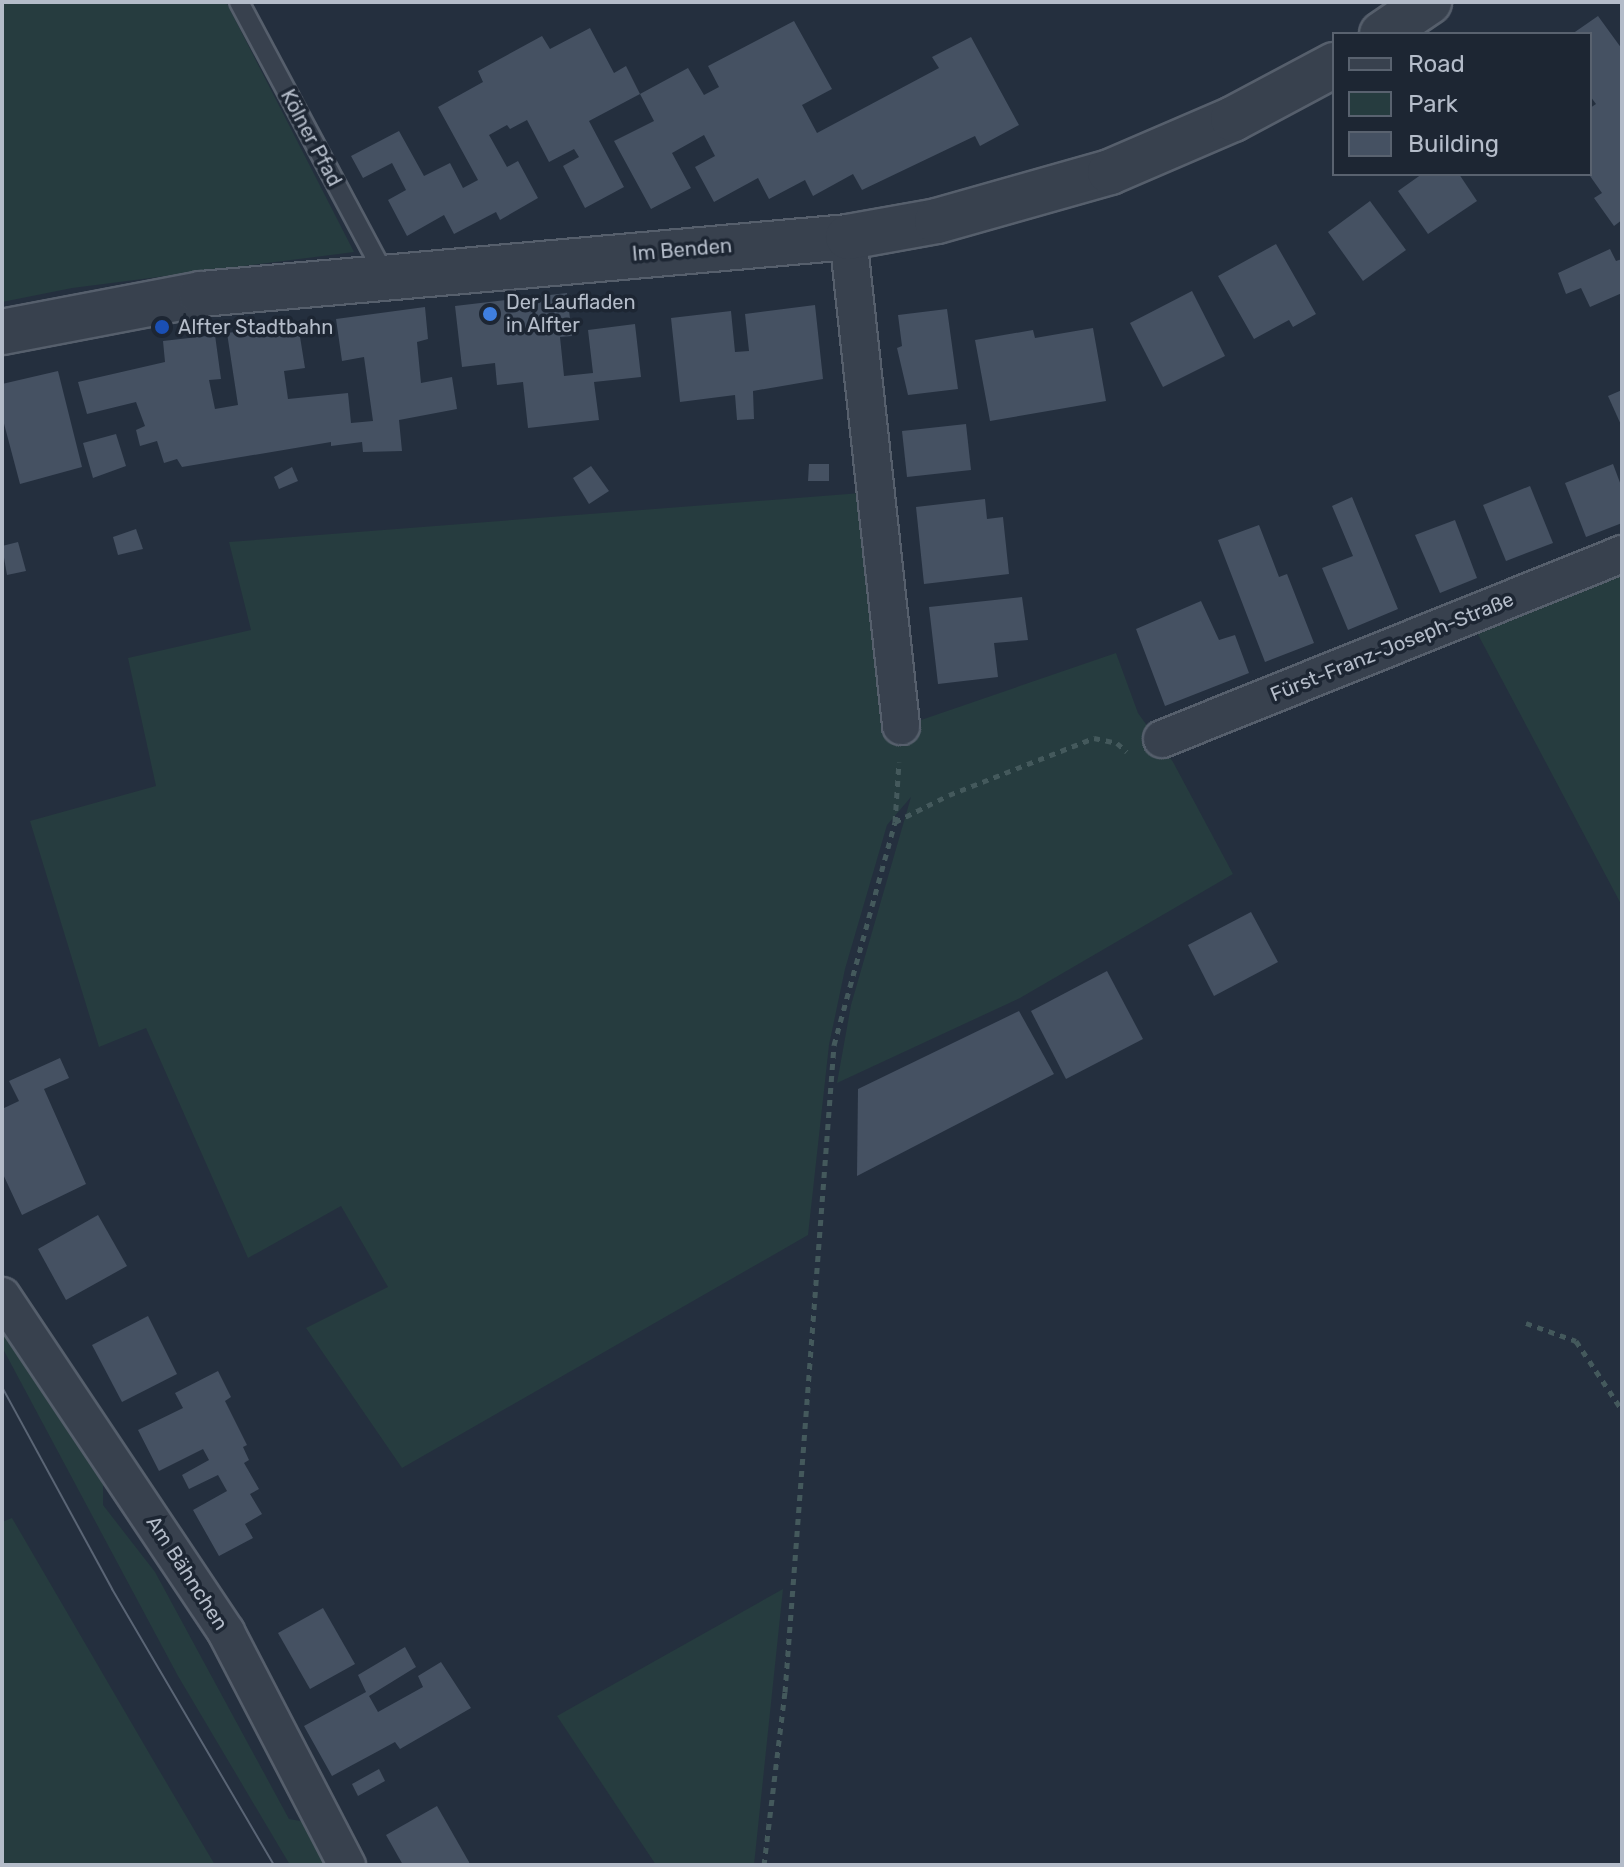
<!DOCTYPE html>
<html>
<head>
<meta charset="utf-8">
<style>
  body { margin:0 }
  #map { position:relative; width:1624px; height:1867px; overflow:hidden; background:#242f3e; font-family:Rubik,sans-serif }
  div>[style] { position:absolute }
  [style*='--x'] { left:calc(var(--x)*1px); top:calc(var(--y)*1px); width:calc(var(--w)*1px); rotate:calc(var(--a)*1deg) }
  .green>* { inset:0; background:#263c3f }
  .building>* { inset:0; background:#455162 }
  .path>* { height:5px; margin-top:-2.5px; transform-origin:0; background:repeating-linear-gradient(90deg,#44595c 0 6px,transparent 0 12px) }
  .roads { filter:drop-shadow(2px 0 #565f6c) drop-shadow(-2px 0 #565f6c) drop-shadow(0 2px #565f6c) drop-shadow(0 -2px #565f6c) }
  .service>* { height:18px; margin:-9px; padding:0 9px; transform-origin:9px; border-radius:9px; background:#38414e }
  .minor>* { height:36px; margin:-18px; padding:0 18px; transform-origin:18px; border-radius:18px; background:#38414e }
  .tertiary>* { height:44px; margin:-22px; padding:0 22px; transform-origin:22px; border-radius:22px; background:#38414e }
  .tram>* { height:2px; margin:-1px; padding:0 1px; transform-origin:1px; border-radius:1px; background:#5a6575 }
  .dots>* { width:22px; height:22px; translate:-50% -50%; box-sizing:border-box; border:4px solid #1d2633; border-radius:50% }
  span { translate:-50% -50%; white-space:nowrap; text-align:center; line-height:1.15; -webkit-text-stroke:7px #1d2633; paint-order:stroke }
  .street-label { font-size:20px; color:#b4bcc9 }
  .poi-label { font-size:20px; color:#b4bcc9 }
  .left { translate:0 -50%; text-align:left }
  .frame { position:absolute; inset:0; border:4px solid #b4bcc9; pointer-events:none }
  .legend { position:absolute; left:1332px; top:32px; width:260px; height:144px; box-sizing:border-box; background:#1d2633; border:2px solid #59626f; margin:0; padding:10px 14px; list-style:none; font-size:24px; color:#b4bcc9 }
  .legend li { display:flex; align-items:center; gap:16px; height:40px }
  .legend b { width:40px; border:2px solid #59626f }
</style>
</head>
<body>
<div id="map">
  <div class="green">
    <div style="clip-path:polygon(2px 2px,226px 2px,354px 252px,72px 288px,2px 302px)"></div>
    <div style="clip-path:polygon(861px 493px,886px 732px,1116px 653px,1138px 713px,1173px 762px,1233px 874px,1020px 998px,837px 1083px,851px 1005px,911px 797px,887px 825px,845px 969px,829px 1045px,808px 1235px,402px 1468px,306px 1328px,388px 1287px,341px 1206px,248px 1258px,146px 1028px,99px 1047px,30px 821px,156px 786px,128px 658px,251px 630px,229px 542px)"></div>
    <div style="clip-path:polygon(1622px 570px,1622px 906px,1475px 629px)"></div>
    <div style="clip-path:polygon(2px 1330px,103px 1483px,103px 1505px,155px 1572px,289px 1819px,306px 1822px,329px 1865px,290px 1865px,178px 1676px,2px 1347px)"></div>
    <div style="clip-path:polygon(12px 1518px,156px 1765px,215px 1865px,2px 1865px,2px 1522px)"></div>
    <div style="clip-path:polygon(783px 1589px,754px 1865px,656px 1865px,557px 1716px)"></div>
  </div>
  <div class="building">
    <div style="clip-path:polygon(1598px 16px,1622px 49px,1622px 220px,1614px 226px,1594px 198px,1602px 193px,1590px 176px,1590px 108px,1596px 104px,1590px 96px,1590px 34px,1572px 34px)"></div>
    <div style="clip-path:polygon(794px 21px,832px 89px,802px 105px,817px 133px,939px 68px,932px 57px,971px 37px,1019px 125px,980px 146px,975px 136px,862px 190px,853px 174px,813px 196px,805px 180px,769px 199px,758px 178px,714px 202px,695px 167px,715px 156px,704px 135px,672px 153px,691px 188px,651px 209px,614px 141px,654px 121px,640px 94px,589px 121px,624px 187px,585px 208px,563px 166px,579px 157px,574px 149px,549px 162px,527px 120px,510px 129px,507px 125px,489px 135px,507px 167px,518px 161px,538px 198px,500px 220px,496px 212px,454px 234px,444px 215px,407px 236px,388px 200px,406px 190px,392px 163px,363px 178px,351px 156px,399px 131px,424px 176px,450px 163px,463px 188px,478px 180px,438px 107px,483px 82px,478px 71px,542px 36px,550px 49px,590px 28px,614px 73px,626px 66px,640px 94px,688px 68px,704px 95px,719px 87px,708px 66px)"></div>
    <div style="clip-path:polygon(1422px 174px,1459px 174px,1477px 201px,1428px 234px,1398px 191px)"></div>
    <div style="clip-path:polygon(1370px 201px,1406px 250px,1363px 281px,1328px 232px)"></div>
    <div style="clip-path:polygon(1276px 244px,1316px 314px,1293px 327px,1289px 320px,1254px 339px,1218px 276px)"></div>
    <div style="clip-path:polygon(1610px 249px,1616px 261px,1622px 259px,1622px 293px,1590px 307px,1581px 288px,1566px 294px,1558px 273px)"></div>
    <div style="clip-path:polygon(1192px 291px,1225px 356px,1163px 387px,1130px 323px)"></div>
    <div style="clip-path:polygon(567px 293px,572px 336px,560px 337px,564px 376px,593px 373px,588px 330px,635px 324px,641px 377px,594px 382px,599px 420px,528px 428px,523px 382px,497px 385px,495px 363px,462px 367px,455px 306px)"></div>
    <div style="clip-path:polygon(815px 305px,823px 379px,753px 391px,754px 419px,737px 420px,735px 395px,680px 402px,671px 318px,731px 311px,735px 352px,749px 351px,745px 314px)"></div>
    <div style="clip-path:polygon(425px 307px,428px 339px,417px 342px,421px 383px,452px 377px,457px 409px,399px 420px,402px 451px,363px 452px,362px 442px,331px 446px,331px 442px,182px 467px,177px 459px,164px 463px,157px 441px,140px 446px,136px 430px,145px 426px,136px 402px,87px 414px,78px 382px,165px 362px,163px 341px,215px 335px,221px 379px,209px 380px,215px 409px,238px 405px,227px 333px,298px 324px,305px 368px,284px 371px,288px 399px,348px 393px,351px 423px,373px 421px,364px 357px,342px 361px,336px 319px)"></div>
    <div style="clip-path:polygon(947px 309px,958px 389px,908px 395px,897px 348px,902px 346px,898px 315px)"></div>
    <div style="clip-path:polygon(1093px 328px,1106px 401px,990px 421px,975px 340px,1033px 330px,1035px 338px)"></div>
    <div style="clip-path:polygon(58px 371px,82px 467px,20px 484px,2px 416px,2px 384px)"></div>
    <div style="clip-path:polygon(1622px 390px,1622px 427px,1608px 396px)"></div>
    <div style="clip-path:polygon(966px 424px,971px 470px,907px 477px,902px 431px)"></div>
    <div style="clip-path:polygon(116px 434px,126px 466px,93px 478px,83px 443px)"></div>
    <div style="clip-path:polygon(809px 464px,829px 464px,829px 481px,808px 481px)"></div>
    <div style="clip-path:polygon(1613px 464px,1622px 488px,1622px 523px,1586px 537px,1565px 483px)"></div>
    <div style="clip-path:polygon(591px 466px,609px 491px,589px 504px,573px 478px)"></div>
    <div style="clip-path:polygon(292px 467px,298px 481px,279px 489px,274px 477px)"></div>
    <div style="clip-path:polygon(1530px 486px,1553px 543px,1506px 561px,1483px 505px)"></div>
    <div style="clip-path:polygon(1352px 497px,1398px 609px,1348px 630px,1322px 568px,1353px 556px,1332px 506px)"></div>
    <div style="clip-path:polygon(985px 499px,987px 519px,1003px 517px,1009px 574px,924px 584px,916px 507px)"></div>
    <div style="clip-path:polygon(1455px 520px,1477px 578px,1440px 593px,1415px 535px)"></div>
    <div style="clip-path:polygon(1259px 525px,1279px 577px,1287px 574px,1314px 643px,1265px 662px,1218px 540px)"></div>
    <div style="clip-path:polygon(136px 529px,143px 549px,118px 555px,113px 537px)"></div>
    <div style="clip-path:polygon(18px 542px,26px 571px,7px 575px,2px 546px)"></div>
    <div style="clip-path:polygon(1022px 597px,1028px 640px,994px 643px,998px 677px,938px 684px,929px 607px)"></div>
    <div style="clip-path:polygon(1201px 601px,1219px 640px,1235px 635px,1249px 673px,1165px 706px,1136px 629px)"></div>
    <div style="clip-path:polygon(1251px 912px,1278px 962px,1214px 996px,1188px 945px)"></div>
    <div style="clip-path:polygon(1107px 971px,1143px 1039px,1066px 1079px,1031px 1011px)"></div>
    <div style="clip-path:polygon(1019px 1011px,1054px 1074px,857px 1176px,858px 1089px)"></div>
    <div style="clip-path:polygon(60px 1058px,69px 1078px,44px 1089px,86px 1184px,22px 1215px,2px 1172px,2px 1109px,19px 1101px,9px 1081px)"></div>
    <div style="clip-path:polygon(98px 1215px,127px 1266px,66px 1300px,38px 1249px)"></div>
    <div style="clip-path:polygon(148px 1316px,177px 1374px,122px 1402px,92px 1345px)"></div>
    <div style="clip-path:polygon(218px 1371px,231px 1397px,225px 1401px,247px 1445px,243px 1447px,249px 1460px,244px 1463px,259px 1489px,250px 1494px,262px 1514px,245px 1524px,253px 1538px,219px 1556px,193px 1510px,227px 1491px,218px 1475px,189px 1489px,182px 1475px,209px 1460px,203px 1449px,159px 1471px,138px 1430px,183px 1408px,175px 1393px)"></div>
    <div style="clip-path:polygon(323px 1608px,355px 1664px,310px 1689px,278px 1633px)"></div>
    <div style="clip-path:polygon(405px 1647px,416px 1667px,369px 1696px,378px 1712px,423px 1687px,418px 1676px,441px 1662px,471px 1708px,400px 1749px,395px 1742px,332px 1776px,304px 1726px,366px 1692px,358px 1675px)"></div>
    <div style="clip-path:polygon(379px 1769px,385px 1781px,358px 1796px,352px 1784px)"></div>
    <div style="clip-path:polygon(437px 1806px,469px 1862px,470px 1865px,403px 1865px,386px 1835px)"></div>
  </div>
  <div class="path">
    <div style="--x:895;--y:822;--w:60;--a:-26.6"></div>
    <div style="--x:949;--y:795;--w:156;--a:-21.5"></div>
    <div style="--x:1094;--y:738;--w:24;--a:12"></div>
    <div style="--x:1117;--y:743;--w:13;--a:42"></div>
    <div style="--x:1526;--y:1323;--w:53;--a:19.8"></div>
    <div style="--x:1576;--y:1341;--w:83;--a:56.3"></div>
    <div style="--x:764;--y:1865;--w:174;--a:-83.1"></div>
    <div style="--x:785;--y:1692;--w:649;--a:-85.67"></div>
    <div style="--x:834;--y:1045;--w:231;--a:-74.7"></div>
    <div style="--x:895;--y:822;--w:60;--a:-86.2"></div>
  </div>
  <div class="roads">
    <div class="service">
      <div style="--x:239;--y:2;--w:308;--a:61.9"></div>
    </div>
    <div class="minor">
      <div style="--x:848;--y:237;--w:492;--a:83.8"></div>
      <div style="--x:1162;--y:739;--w:496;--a:-21.9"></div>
      <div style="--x:2;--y:1296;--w:404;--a:56.3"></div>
      <div style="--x:226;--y:1632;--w:263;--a:62.6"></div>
    </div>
    <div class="tertiary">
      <div style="--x:1382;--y:34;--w:57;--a:-34.2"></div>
      <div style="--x:2;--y:332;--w:203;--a:-10.8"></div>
      <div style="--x:201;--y:294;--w:650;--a:-5.03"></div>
      <div style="--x:848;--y:237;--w:90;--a:-10.2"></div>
      <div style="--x:937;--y:221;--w:180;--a:-15.8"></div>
      <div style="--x:1110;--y:172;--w:134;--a:-23.3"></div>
      <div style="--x:1233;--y:119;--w:115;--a:-28.1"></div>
    </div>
  </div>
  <div class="tram">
    <div style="--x:2;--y:1387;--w:230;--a:61.4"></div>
    <div style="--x:112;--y:1589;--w:320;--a:59.6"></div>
  </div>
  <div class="dots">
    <div style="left:490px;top:314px;background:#3f7fe0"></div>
    <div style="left:162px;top:327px;background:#1a4fb4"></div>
  </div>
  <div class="street-label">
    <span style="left:311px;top:138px;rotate:62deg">Kölner Pfad</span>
    <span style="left:682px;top:250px;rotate:-5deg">Im Benden</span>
    <span style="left:1392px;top:647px;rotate:-22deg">Fürst-Franz-Joseph-Straße</span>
    <span style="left:187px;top:1573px;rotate:57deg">Am Bähnchen</span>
  </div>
  <div class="poi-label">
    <span class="left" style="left:506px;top:314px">Der Laufladen<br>in Alfter</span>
    <span class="left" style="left:178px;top:327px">Alfter Stadtbahn</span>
  </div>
  <div class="frame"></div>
  <ul class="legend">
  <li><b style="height:10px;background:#38414e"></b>Road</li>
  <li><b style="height:22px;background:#263c3f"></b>Park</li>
  <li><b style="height:22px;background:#455162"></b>Building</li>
  </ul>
</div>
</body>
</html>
